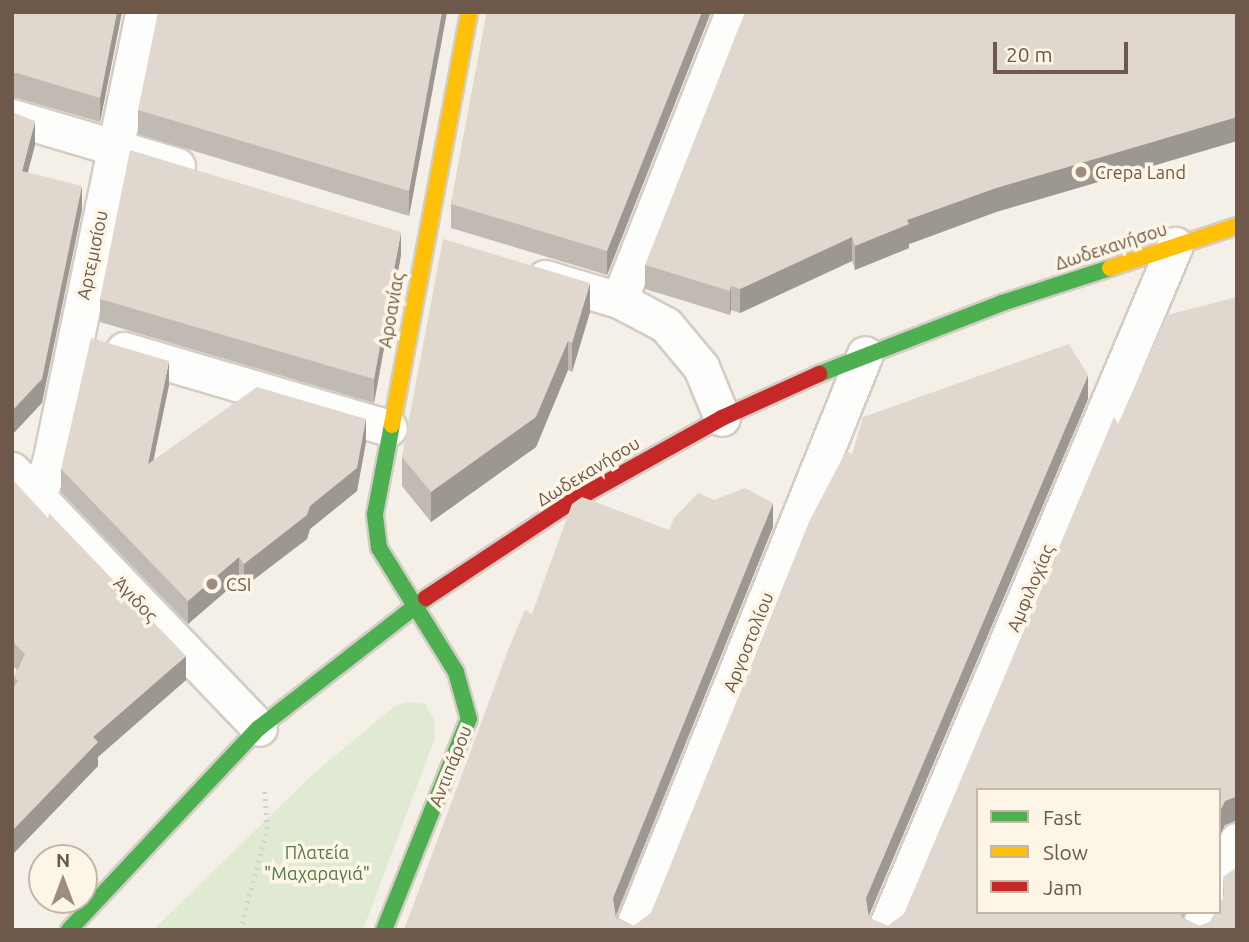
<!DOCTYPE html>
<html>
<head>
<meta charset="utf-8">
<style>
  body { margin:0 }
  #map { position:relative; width:1249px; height:942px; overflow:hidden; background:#f4f0e7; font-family:Ubuntu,sans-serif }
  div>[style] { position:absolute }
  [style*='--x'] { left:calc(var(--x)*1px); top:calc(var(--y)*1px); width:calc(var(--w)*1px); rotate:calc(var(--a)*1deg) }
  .green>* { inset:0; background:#e0ead2 }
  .path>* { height:4.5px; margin-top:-2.25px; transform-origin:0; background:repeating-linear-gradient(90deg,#d6cfca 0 2px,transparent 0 7px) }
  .roads { filter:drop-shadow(2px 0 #d3cdc5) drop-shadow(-2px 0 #d3cdc5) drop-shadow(0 2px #d3cdc5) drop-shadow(0 -2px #d3cdc5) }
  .street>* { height:35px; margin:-17.5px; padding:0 17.5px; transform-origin:17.5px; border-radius:17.5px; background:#fdfdfb }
  .fast>* { height:16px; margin:-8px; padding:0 8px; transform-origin:8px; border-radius:8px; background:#4caf50 }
  .slow>* { height:16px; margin:-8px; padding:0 8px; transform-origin:8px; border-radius:8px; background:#ffc107 }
  .jam>* { height:16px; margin:-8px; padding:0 8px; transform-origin:8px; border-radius:8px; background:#c62828 }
  .wall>* { inset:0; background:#c1bab2 }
  .shaded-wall>* { inset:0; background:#9d9791 }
  .building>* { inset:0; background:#e0d8cf }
  .dots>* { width:19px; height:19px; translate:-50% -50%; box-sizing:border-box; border:4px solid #fdf5e6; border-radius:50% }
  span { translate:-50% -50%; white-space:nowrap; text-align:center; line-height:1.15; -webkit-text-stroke:7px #fdf5e6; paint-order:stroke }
  .poi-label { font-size:18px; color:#6e584a }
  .left { translate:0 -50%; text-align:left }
  .street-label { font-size:18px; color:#6e584a }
  .park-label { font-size:18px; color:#547946 }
  .frame { position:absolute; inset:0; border:14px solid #6e584a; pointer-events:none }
  .legend { position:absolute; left:976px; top:788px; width:245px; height:126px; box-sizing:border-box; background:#fdf5e6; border:2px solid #c4b6a8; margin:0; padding:9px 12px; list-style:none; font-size:21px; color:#6e584a }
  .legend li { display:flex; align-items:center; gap:14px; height:35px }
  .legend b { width:35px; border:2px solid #c4b6a8 }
  .north { position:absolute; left:28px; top:844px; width:70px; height:70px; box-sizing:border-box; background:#fdf5e6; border:2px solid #c4b6a8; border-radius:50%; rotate:0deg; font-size:19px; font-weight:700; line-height:28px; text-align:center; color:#6e584a }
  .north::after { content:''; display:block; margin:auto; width:24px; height:32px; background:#9d8d81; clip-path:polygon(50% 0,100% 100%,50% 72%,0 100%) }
  .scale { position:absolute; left:993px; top:42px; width:135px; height:32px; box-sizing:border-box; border:4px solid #6e584a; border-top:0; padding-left:9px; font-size:21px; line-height:24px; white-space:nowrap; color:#6e584a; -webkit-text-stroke:5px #fdf5e6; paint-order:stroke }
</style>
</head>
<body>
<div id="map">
  <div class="green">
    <div style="clip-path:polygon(410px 702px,425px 704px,434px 719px,435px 738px,363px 930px,153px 930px,312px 775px,396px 705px)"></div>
  </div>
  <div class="path">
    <div style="--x:240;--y:930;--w:105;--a:-75"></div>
    <div style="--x:267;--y:829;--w:42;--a:-94.1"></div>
  </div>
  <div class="roads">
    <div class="street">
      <div style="--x:12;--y:117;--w:172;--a:16.5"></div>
      <div style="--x:545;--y:278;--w:77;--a:16.6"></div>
      <div style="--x:619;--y:300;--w:53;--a:28"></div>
      <div style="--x:666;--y:325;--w:55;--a:50.2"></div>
      <div style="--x:701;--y:367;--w:55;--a:67.6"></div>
      <div style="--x:619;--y:300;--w:310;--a:-68.4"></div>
      <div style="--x:124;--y:350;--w:276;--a:16.4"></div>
      <div style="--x:12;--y:470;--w:357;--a:46.2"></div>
      <div style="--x:38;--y:497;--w:36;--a:-71"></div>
      <div style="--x:50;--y:463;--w:460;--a:-78.3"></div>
      <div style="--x:1219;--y:882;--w:45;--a:-66.3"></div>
      <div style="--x:632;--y:930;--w:621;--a:-67.98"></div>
      <div style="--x:885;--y:930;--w:744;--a:-67.05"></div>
      <div style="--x:1198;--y:930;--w:20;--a:-66"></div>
    </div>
    <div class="fast">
      <div style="--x:819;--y:374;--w:196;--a:-21.2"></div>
      <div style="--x:1002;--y:303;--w:114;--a:-18"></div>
      <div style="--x:69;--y:930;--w:277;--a:-46.8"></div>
      <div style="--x:259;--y:728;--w:212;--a:-37.9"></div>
      <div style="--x:384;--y:930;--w:227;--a:-68.1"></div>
      <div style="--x:469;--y:719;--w:49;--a:-105.5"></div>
      <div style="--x:456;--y:672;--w:146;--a:-121.8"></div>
      <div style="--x:379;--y:548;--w:34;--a:-97"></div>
      <div style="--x:375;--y:514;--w:91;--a:-79.2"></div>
    </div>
    <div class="slow">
      <div style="--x:1110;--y:268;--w:134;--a:-18.3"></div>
      <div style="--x:392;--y:425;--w:420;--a:-79.4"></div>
    </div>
    <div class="jam">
      <div style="--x:426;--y:598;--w:174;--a:-33.5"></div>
      <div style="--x:571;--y:502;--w:173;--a:-29.1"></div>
      <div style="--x:722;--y:418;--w:107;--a:-24.4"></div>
    </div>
  </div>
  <div class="wall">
    <div style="clip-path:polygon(12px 12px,122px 12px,100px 122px,17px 98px,12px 98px)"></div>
    <div style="clip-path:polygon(447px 12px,409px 216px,138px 134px,138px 110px)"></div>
    <div style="clip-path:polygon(487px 12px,711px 12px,607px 275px,451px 228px,451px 204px)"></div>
    <div style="clip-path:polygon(1237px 12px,1237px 141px,996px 212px,909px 244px,909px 248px,855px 270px,852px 261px,740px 313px,731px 310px,730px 315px,645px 289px,645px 265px)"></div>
    <div style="clip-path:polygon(401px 255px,374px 403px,100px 322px,100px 299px)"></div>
    <div style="clip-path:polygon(1237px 297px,1237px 822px,1235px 821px,978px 912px,1185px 912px,1183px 918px,1199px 926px,1210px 922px,1223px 899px,1223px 877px,1237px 930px,404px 930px,532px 614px,669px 530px,773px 527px,616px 917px,634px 926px,651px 913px,852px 454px,1088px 399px,869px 916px,869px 918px,888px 926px,904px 914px,1118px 424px)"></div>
    <div style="clip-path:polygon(590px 312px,572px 372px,568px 370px,536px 447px,431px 522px,402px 486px,402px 457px)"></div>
    <div style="clip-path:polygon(169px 385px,153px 460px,366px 442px,357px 491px,310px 529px,307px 539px,244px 587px,239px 580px,188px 624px,61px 492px,61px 469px)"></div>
    <div style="clip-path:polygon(12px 479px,186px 680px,98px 757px,98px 766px,12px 855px,12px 690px,14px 687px,14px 677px,17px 670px,12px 665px)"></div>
  </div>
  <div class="shaded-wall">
    <div style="clip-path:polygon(117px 12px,122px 12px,100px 122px,100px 98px)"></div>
    <div style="clip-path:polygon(442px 12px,447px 12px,409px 216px,409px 191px)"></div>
    <div style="clip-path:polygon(702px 12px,711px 12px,607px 275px,607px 251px)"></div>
    <div style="clip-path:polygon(1237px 117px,1237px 141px,996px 212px,909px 244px,909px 248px,855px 270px,855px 246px,907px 220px,996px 188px)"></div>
    <div style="clip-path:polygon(35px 121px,35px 145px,22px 195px,22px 171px)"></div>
    <div style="clip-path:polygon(82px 186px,82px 210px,42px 403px,12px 435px,12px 411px)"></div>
    <div style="clip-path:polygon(401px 232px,401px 255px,374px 403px,374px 379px)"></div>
    <div style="clip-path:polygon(852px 237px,852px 261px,740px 313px,740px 289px)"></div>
    <div style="clip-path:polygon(590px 283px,590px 312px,572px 372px,572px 343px)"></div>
    <div style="clip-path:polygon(731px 286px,731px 310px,730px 315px,730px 291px)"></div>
    <div style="clip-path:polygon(568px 341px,568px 370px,536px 447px,431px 522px,431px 492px)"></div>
    <div style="clip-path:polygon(169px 361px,169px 385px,148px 487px,148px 464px)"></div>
    <div style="clip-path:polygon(1088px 375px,1088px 399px,866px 922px,866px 898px)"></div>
    <div style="clip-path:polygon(366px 419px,366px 442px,357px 491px,310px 529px,307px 539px,244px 587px,244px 564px,310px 506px)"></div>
    <div style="clip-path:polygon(773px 503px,773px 527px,613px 922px,613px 898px)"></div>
    <div style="clip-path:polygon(239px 557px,239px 580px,188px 624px,188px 601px)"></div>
    <div style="clip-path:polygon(186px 656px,186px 680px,98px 757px,98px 766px,12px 855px,12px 830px,93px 737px)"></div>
    <div style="clip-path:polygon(1235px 797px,1235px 821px,1225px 825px,1219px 837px,1219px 813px,1225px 801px)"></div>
  </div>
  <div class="building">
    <div style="clip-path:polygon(12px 12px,117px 12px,100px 98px,17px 73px,12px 73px)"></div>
    <div style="clip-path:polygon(158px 12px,442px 12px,409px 191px,138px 110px)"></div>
    <div style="clip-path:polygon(487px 12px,702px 12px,607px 251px,451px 204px)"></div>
    <div style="clip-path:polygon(745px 12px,1237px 12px,1237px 117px,996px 188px,907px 220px,909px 224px,855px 246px,852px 237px,740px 289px,731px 286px,730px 291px,645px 265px)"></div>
    <div style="clip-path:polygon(12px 112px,35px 121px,22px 171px,82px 186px,42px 379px,12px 411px)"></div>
    <div style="clip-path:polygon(130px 150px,401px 232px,374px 379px,100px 299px)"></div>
    <div style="clip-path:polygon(443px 239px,590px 283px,572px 343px,568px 341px,536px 417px,431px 492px,402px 457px)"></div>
    <div style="clip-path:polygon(1237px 297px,1237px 797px,1235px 797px,1225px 801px,1219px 813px,1219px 790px,978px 790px,978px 912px,1180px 912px,1182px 918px,1199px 926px,1210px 922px,1215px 912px,1219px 912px,1219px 905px,1224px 896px,1223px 877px,1237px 867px,1237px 930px,404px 930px,510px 645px,525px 610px,532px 614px,572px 504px,582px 497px,669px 530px,674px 518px,698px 493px,714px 500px,745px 488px,773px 503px,613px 898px,616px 918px,634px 926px,651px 913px,809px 522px,846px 451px,852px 454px,863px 417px,1069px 344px,1088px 375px,866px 898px,869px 918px,888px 926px,904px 914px,1114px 417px,1118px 424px,1167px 315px)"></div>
    <div style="clip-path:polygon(91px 338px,169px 361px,148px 464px,257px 387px,366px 419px,357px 468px,310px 506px,307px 515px,244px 564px,239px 557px,188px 601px,61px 469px)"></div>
    <div style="clip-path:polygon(12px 479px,48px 518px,49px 513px,186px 656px,93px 737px,98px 742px,12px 831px,12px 690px,18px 681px,14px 677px,25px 654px,12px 641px)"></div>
  </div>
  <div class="dots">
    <div style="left:1081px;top:172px;background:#9d8d81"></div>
    <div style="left:212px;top:584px;background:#9d8d81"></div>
  </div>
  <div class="poi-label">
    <span class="left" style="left:1095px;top:172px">Crepa Land</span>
    <span class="left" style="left:226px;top:584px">CSI</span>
  </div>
  <div class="street-label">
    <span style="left:1111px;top:246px;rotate:-18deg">Δωδεκανήσου</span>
    <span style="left:92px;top:255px;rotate:-78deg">Αρτεμισίου</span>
    <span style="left:391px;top:310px;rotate:-80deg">Αροανίας</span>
    <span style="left:588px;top:471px;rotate:-31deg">Δωδεκανήσου</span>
    <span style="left:1030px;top:588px;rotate:-67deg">Αμφιλοχίας</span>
    <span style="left:136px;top:599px;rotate:46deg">Άγιδος</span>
    <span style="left:748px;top:642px;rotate:-68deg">Αργοστολίου</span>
    <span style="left:450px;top:766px;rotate:-68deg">Αντιπάρου</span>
  </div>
  <div class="park-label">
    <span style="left:317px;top:863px">Πλατεία<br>"Μαχαραγιά"</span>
  </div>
  <div class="frame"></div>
  <ul class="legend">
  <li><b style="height:9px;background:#4caf50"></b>Fast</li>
  <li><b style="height:9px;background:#ffc107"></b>Slow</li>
  <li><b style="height:9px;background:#c62828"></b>Jam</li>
  </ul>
  <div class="north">N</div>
  <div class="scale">20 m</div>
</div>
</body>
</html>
